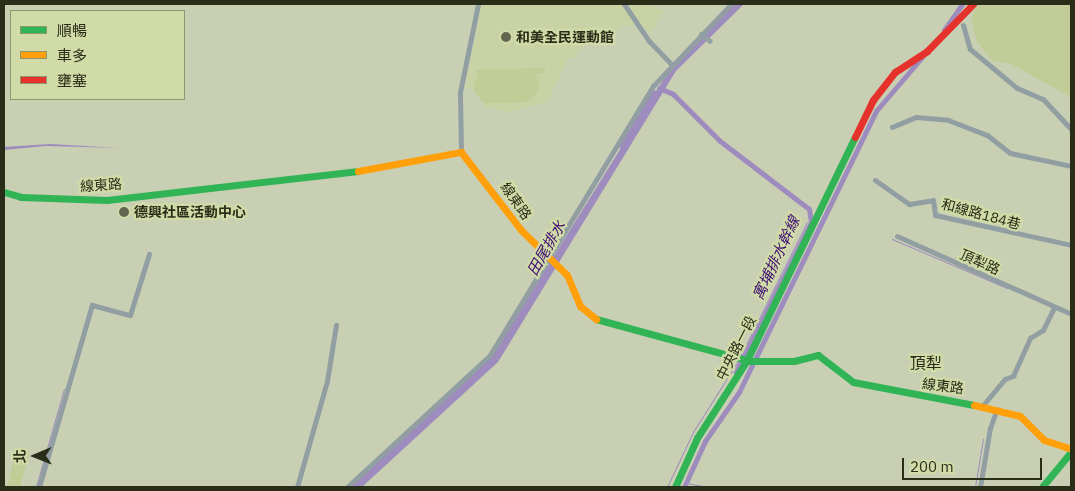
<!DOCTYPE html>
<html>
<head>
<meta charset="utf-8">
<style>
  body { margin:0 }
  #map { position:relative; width:1075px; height:491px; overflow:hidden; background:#c9cfb3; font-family:"IBM Plex Sans","Noto Sans TC",sans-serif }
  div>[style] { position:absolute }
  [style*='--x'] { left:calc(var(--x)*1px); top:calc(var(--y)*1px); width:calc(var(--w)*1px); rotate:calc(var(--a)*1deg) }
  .built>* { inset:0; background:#c9d2a5 }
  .green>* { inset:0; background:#c2cc96 }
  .water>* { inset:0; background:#9e8cbe }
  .stream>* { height:1px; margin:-0.5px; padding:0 0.5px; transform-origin:0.5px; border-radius:0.5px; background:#9e8cbe }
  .canal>* { height:5px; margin:-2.5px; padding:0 2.5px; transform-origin:2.5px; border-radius:2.5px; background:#9e8cbe }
  .river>* { height:9px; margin:-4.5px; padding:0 4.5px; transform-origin:4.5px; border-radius:4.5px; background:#9e8cbe }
  .street>* { height:5px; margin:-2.5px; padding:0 2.5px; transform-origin:2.5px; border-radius:2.5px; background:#929fa2 }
  .fast>* { height:7px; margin:-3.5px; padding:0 3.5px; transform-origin:3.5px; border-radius:3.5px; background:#30b455 }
  .slow>* { height:7px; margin:-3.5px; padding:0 3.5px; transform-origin:3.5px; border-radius:3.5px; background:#ff9f0a }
  .jam>* { height:7px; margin:-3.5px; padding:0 3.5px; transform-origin:3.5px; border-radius:3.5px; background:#e5322d }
  .dots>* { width:14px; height:14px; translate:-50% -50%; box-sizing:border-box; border:2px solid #d0dba7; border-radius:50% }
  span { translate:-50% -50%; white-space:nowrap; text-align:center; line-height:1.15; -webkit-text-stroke:4.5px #d0dba7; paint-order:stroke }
  .poi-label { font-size:14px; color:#2a2e19; font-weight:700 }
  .left { translate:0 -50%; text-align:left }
  .street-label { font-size:14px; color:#2a2e19 }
  .water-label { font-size:15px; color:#3d0c73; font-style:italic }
  .quarter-label { font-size:16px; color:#2a2e19 }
  .frame { position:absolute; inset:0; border:5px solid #2a2e19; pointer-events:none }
  .legend { position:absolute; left:10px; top:10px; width:175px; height:90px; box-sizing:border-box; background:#d0dba7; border:1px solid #8e966e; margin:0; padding:6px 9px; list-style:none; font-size:15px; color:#2a2e19 }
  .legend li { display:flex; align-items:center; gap:10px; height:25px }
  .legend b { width:25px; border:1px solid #8e966e }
  .north { position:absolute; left:10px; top:431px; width:50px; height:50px; -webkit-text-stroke:4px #d0dba7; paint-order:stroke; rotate:269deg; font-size:14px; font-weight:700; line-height:20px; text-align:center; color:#2a2e19 }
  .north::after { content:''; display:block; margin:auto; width:18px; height:22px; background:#2a2e19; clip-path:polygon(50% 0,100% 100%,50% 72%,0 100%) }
  .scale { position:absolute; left:902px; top:458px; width:140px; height:22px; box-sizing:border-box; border:2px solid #2a2e19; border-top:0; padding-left:6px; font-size:15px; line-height:18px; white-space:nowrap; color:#2a2e19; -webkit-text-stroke:4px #d0dba7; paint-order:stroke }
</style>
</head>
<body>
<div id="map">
  <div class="built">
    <div style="clip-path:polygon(482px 4px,649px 4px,664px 11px,651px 33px,634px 24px,619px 28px,616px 35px,602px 34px,584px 45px,575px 57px,567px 60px,548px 102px,510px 112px,483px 107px,483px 92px,465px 88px)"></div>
  </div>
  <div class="green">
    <div style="clip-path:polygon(978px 4px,1071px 4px,1071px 97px,1011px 64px,993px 61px,977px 42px,971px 18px)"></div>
    <div style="clip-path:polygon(545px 68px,545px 73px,536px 74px,539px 91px,528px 102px,484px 103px,473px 90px,478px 75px,475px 70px)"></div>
    <div style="clip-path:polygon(17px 447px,30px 451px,20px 487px,7px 487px)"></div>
  </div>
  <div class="water">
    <div style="clip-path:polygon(734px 4px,744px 4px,676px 71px,498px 362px,362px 487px,350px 487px,492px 356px,663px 80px)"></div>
    <div style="clip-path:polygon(50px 144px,120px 148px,123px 148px,45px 146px,4px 150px,4px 147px)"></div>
  </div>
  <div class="stream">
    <div style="--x:892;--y:239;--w:125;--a:23.1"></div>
    <div style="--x:741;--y:355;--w:148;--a:-63.6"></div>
    <div style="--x:686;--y:483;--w:23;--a:10"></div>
    <div style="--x:36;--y:487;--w:102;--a:-74.1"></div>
    <div style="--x:667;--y:487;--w:61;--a:-64.7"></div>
    <div style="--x:693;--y:432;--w:84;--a:-57.6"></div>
    <div style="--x:975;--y:487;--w:49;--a:-80.5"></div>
  </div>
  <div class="canal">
    <div style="--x:944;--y:30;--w:32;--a:-55"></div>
    <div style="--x:659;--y:88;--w:15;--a:23"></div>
    <div style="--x:673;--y:94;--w:66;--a:45"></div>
    <div style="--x:720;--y:141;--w:112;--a:37.4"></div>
    <div style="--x:809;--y:209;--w:13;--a:81"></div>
    <div style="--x:811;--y:222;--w:168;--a:116.6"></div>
    <div style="--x:684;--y:487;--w:51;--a:-65.5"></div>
    <div style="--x:705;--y:441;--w:60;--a:-55.2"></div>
    <div style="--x:739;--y:392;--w:313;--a:-64"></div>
    <div style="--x:876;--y:111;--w:72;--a:-49.5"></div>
  </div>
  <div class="river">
    <div style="--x:622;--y:144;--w:59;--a:-57.4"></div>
  </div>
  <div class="street">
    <div style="--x:624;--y:4;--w:45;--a:56"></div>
    <div style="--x:649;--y:41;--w:33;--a:46"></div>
    <div style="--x:963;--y:25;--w:25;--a:74"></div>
    <div style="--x:970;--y:49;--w:61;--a:39.7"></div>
    <div style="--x:1017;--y:88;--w:28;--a:23"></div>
    <div style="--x:1043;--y:99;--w:41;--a:47"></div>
    <div style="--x:701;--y:34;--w:11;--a:38"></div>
    <div style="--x:892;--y:127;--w:26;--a:-23"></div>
    <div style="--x:916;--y:117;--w:32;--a:5"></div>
    <div style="--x:948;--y:120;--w:42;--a:21"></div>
    <div style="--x:987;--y:135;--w:29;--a:38"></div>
    <div style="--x:1010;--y:153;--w:62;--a:12"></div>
    <div style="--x:461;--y:152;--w:60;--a:-91"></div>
    <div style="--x:460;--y:92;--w:90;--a:-78.4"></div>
    <div style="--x:875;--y:180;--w:42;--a:35.2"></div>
    <div style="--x:909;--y:204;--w:24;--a:-9"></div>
    <div style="--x:933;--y:200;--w:15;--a:82"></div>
    <div style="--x:935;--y:215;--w:139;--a:12.4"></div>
    <div style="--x:897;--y:236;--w:191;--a:24.1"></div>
    <div style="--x:983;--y:405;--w:34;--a:-50"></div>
    <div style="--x:1005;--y:379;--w:9;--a:-21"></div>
    <div style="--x:1013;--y:376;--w:42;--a:-65.9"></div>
    <div style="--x:1030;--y:338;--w:15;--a:-32"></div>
    <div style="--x:1043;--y:330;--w:25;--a:-64"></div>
    <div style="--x:39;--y:487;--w:190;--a:-73.8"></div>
    <div style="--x:92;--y:305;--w:39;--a:15"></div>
    <div style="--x:130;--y:315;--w:64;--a:-72.7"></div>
    <div style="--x:297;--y:487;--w:110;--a:-74.2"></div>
    <div style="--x:327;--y:381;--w:57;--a:-80.9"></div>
    <div style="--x:347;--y:487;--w:195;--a:-42.7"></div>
    <div style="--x:490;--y:355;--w:315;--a:-58.8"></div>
    <div style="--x:653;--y:86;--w:113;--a:-46.4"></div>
    <div style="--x:980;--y:487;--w:60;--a:-80.4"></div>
    <div style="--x:990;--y:428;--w:20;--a:-70"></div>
  </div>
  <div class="fast">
    <div style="--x:4;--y:192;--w:18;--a:16"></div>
    <div style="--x:21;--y:197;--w:86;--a:2"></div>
    <div style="--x:107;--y:200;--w:253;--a:-6.6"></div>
    <div style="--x:596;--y:319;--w:160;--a:15.3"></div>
    <div style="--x:750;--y:361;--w:44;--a:0"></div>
    <div style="--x:794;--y:361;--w:25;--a:-14"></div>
    <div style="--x:818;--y:355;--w:44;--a:37.6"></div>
    <div style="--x:853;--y:382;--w:123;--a:10.8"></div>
    <div style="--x:675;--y:487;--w:54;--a:-65.8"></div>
    <div style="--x:697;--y:438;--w:93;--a:-57.3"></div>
    <div style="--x:747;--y:360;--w:248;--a:-64.2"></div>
    <div style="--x:1042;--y:487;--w:45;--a:-50.4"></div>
  </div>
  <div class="slow">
    <div style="--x:358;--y:171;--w:105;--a:-10.5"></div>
    <div style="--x:461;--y:152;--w:98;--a:52.4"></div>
    <div style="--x:521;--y:230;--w:64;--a:44.4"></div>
    <div style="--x:567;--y:275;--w:34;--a:67"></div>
    <div style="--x:580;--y:306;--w:21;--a:39"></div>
    <div style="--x:974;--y:405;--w:47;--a:13.4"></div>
    <div style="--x:1020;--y:416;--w:34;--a:45"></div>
    <div style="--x:1044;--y:440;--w:28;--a:18"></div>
  </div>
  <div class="jam">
    <div style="--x:855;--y:137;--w:41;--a:-64.1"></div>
    <div style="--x:873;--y:100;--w:36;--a:-52"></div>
    <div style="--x:895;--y:72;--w:38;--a:-33"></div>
    <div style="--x:927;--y:51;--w:66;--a:-45.6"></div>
  </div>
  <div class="dots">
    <div style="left:506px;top:37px;background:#62664f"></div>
    <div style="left:124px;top:212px;background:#62664f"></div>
  </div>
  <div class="poi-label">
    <span class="left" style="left:516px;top:37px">和美全民運動館</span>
    <span class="left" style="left:134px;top:212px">德興社區活動中心</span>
  </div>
  <div class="street-label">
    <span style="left:101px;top:185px;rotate:-4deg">線東路</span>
    <span style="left:516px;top:201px;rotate:55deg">線東路</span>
    <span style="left:981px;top:214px;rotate:15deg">和線路184巷</span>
    <span style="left:980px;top:262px;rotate:24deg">頂犁路</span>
    <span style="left:736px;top:348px;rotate:-63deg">中央路一段</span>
    <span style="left:943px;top:386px;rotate:7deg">線東路</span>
  </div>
  <div class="water-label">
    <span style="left:546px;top:248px;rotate:-60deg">田尾排水</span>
    <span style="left:776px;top:258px;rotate:-65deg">寓埔排水幹線</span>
  </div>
  <div class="quarter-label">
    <span style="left:926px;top:363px">頂犁</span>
  </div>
  <div class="frame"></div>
  <ul class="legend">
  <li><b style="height:6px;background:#30b455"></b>順暢</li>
  <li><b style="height:6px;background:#ff9f0a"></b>車多</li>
  <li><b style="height:6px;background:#e5322d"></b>壅塞</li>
  </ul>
  <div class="north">北</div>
  <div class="scale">200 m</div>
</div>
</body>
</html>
